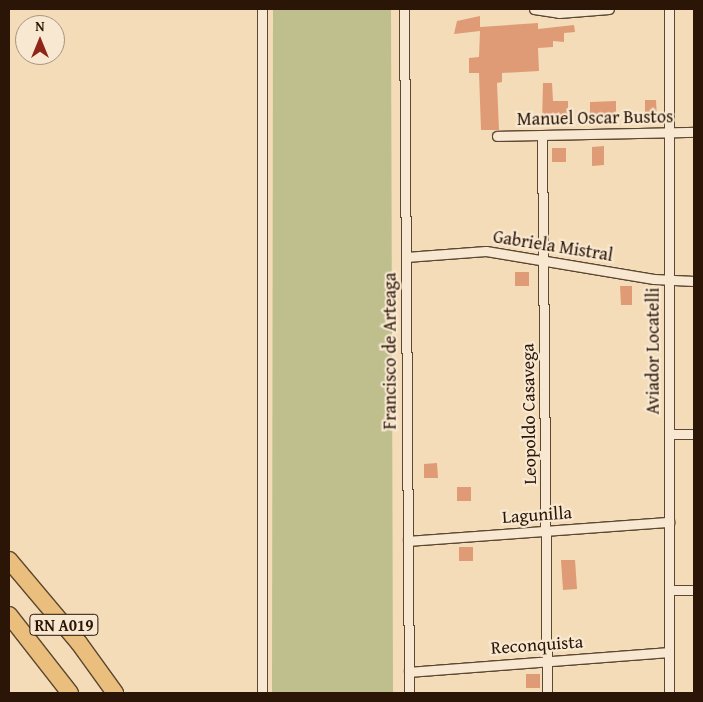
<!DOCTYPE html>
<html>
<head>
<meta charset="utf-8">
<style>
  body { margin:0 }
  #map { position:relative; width:703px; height:702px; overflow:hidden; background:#f4dcb8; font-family:"Gentium Book Plus",serif }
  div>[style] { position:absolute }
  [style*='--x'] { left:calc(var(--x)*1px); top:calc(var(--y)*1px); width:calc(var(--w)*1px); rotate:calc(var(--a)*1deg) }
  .green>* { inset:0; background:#bebf8d }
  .building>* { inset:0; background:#de9b75 }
  .roads { filter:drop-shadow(1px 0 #5c4732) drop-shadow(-1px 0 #5c4732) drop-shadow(0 1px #5c4732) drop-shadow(0 -1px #5c4732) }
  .minor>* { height:9px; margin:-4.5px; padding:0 4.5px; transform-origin:4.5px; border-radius:4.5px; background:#f8e8d1 }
  .motorway>* { height:16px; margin:-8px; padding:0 8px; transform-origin:8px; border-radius:8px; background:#eabe7c }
  span { translate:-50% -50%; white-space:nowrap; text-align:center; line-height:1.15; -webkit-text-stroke:4.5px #f8e8d1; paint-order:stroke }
  .shield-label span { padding:1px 4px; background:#f8e8d1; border:1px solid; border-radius:4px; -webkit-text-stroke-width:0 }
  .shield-label { font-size:16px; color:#2a1506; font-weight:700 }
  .street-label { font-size:18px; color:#2a1506 }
  .frame { position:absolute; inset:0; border:10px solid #2a1506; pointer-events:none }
  .north { position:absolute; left:15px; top:15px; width:50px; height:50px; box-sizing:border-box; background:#f8e8d1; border:1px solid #a69480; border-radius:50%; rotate:0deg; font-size:14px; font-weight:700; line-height:20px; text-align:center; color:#2a1506 }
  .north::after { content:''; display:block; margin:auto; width:18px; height:22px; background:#8f2418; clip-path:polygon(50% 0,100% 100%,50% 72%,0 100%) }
</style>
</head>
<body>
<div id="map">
  <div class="green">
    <div style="clip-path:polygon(273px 9px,391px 9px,393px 693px,272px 693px)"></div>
  </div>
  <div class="building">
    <div style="clip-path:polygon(480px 16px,480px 27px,538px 23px,538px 29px,574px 25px,575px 32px,564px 33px,564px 42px,553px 41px,553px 47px,538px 48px,539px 71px,502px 73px,502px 82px,497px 83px,499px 130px,481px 130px,479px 73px,469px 73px,469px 58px,479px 57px,480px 31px,454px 34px,457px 21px)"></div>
    <div style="clip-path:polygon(543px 83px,552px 83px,553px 101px,568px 101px,568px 120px,542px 122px)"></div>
    <div style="clip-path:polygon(645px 100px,656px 100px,657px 119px,645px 119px)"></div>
    <div style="clip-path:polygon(616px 101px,616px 120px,590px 121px,590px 102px)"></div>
    <div style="clip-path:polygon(604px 146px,604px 165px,592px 166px,592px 147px)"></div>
    <div style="clip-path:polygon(552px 148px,566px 148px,566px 162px,552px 162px)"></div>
    <div style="clip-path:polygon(515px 272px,529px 272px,529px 286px,515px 286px)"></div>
    <div style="clip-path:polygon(620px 286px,632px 286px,632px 305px,621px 305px)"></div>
    <div style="clip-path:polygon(437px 463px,438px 478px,424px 478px,424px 464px)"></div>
    <div style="clip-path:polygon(457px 487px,471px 487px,471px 501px,457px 501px)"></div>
    <div style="clip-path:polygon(459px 547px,473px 547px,473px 561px,459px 561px)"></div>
    <div style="clip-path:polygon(561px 560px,575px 560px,577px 589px,563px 590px)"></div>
    <div style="clip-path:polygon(526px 674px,540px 674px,540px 688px,526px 688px)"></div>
  </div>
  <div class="roads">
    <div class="minor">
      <div style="--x:404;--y:9;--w:684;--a:89.58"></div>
      <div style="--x:534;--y:9;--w:25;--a:9"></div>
      <div style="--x:559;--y:13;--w:50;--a:-4.6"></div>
      <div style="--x:669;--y:9;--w:684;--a:90"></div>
      <div style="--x:542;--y:135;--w:558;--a:89.49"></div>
      <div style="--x:497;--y:136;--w:197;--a:-1.2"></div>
      <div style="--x:406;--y:257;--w:80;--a:-4.3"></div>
      <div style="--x:486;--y:251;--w:170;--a:9.5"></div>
      <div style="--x:654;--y:279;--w:40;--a:2.9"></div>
      <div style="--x:669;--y:434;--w:25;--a:0"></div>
      <div style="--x:408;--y:541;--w:262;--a:-4.2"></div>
      <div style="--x:669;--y:590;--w:25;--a:0"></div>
      <div style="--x:409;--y:672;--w:260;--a:-4.4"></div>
      <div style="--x:262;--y:693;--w:684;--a:-90"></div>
    </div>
    <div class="motorway">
      <div style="--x:9;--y:560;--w:109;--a:49.9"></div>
      <div style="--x:79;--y:643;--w:62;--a:54.2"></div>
      <div style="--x:9;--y:615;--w:99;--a:52"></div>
    </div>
  </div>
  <div class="shield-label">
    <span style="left:64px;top:625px">RN A019</span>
  </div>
  <div class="street-label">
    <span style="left:595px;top:118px;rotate:-1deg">Manuel Oscar Bustos</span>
    <span style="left:553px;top:246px;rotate:9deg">Gabriela Mistral</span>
    <span style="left:390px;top:351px;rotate:-90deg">Francisco de Arteaga</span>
    <span style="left:653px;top:351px;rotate:-90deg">Aviador Locatelli</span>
    <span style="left:529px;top:414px;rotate:-91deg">Leopoldo Casavega</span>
    <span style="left:537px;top:515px;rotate:-4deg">Lagunilla</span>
    <span style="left:537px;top:645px;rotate:-4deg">Reconquista</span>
  </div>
  <div class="frame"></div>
  <div class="north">N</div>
</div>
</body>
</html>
